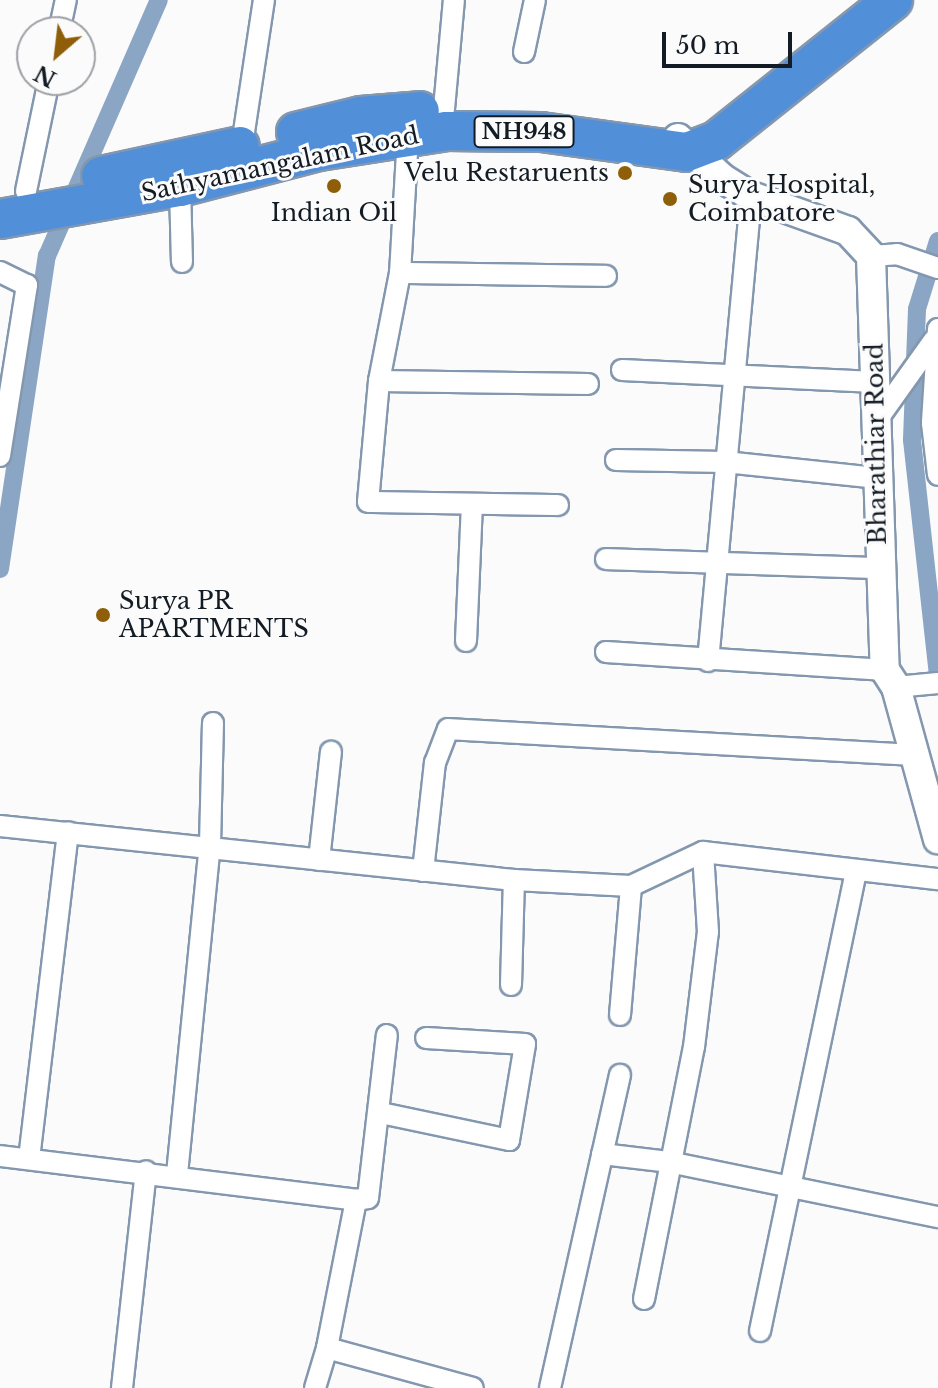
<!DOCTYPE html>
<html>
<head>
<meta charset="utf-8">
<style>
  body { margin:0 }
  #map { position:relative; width:938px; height:1388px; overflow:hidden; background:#fbfbfb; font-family:"Libre Baskerville",serif }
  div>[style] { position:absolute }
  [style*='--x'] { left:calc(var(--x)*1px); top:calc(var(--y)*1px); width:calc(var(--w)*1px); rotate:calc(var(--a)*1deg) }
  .canal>* { height:18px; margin:-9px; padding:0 9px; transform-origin:9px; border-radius:9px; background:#8ba5c4 }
  .roads { filter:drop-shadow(2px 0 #8397af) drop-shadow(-2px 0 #8397af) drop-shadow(0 2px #8397af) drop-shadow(0 -2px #8397af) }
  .street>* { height:20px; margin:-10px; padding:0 10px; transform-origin:10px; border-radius:10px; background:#fff }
  .secondary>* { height:28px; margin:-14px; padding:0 14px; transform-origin:14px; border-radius:14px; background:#fff }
  .highway>* { height:38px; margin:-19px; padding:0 19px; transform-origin:19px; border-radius:19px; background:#518fd9 }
  .dots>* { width:22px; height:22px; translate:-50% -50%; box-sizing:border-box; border:4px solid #fbfbfb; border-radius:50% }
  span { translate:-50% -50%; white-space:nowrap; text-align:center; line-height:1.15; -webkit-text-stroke:6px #fbfbfb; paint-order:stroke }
  .shield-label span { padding:2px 6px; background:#fbfbfb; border:2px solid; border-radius:6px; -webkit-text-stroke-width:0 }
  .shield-label { font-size:22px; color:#131b24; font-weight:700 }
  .street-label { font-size:24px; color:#131b24 }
  .poi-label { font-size:24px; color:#131b24 }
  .right { translate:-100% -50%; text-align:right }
  .left { translate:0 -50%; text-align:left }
  .north { position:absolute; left:16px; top:16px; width:80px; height:80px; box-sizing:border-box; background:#fbfbfb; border:2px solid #9ea1a5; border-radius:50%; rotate:208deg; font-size:22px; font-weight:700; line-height:32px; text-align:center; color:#131b24 }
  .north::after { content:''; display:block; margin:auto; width:28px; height:36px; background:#8e5e09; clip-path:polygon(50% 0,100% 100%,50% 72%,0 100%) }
  .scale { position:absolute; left:662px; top:32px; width:130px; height:36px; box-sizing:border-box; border:4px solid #131b24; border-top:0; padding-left:10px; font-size:24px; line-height:28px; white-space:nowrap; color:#131b24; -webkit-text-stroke:6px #fbfbfb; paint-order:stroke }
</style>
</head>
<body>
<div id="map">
  <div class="canal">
    <div style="--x:938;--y:241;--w:71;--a:107.2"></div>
    <div style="--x:917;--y:309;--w:131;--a:92.2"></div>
    <div style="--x:912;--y:440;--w:235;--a:83.7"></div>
    <div style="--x:0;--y:569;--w:317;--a:-81.5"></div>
    <div style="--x:47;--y:256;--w:279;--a:-66.4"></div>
  </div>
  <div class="roads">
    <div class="street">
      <div style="--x:59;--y:32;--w:33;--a:-78"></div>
      <div style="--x:524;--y:52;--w:53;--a:-78.1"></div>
      <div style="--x:444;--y:109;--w:109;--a:-84.8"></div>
      <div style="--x:408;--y:135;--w:138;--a:93.3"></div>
      <div style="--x:400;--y:273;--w:110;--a:101"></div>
      <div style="--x:379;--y:381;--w:121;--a:95.2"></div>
      <div style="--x:368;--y:502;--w:190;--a:0.9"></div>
      <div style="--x:242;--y:145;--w:147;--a:-81.4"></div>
      <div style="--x:180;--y:187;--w:75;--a:88.5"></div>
      <div style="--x:26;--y:191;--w:113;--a:-78.3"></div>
      <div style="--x:871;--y:256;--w:26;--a:-4"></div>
      <div style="--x:897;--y:254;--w:43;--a:18.9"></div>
      <div style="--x:0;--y:272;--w:30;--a:26"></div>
      <div style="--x:27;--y:285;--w:173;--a:99"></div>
      <div style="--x:400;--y:273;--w:206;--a:0.8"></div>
      <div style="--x:938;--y:329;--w:94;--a:93.7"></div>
      <div style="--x:932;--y:423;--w:52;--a:83.4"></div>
      <div style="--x:622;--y:370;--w:253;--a:2.7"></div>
      <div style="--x:379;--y:381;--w:209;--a:0.8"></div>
      <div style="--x:877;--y:420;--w:98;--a:-54.5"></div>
      <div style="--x:616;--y:460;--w:109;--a:1.1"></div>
      <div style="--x:725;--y:462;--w:154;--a:6"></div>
      <div style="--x:606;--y:559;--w:273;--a:1.9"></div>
      <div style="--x:466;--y:641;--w:137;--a:-87.5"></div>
      <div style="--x:606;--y:652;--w:280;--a:3.7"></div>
      <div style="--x:708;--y:661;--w:467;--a:-84.7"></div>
      <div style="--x:896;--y:687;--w:42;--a:-5.4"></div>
      <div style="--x:0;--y:826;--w:517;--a:6"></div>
      <div style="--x:514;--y:880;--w:117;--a:2.9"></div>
      <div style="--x:631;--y:886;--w:80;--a:-25.3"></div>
      <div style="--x:703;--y:852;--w:237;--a:6.6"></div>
      <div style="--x:319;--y:860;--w:109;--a:-83.7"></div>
      <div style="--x:423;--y:871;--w:109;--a:-83.7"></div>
      <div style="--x:435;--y:763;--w:36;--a:-69"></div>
      <div style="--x:448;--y:729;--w:466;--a:3.2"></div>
      <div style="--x:511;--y:985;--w:105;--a:-88.4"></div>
      <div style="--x:620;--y:1015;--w:129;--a:-85.1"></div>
      <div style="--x:381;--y:1113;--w:131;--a:11.9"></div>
      <div style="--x:509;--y:1140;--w:97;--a:-80.5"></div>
      <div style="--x:525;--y:1044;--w:99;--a:-176.5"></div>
      <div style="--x:602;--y:1154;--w:67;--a:6.8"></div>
      <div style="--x:669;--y:1162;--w:275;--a:11.6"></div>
      <div style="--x:0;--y:1156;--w:359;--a:7"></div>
      <div style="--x:356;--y:1200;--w:151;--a:101.1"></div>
      <div style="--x:327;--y:1348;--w:151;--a:15.3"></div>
      <div style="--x:29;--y:1159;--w:329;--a:-83.2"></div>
      <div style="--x:177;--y:1174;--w:331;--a:-84.3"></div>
      <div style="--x:210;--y:845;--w:122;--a:-88.6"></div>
      <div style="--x:356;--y:1200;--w:12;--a:-9"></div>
      <div style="--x:368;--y:1198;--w:164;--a:-83.4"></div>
      <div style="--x:644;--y:1299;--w:257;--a:-78.8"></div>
      <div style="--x:694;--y:1047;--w:116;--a:-83.1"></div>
      <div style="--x:708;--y:932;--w:80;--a:-93.6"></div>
      <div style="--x:760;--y:1331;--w:469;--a:-78.2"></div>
      <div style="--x:122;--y:1388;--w:218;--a:-83.7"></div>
      <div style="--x:315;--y:1388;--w:42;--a:-73.3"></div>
      <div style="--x:550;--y:1388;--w:321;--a:-77.4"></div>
    </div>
    <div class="secondary">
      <div style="--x:678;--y:138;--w:59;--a:42.3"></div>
      <div style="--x:722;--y:178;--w:34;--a:32"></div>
      <div style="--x:751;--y:196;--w:103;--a:19.8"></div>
      <div style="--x:848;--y:231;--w:34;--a:47"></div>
      <div style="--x:871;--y:256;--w:414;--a:88.1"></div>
      <div style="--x:885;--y:670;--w:20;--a:57"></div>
      <div style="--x:896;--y:687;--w:158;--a:74.6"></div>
    </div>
    <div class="highway">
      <div style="--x:296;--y:132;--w:67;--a:-13.8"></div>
      <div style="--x:361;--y:116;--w:59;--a:-4.8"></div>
      <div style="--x:101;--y:176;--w:142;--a:-12.2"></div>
      <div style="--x:0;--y:219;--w:183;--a:-10.1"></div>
      <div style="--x:180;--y:187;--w:144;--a:-14.5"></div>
      <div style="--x:319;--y:151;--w:130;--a:-8.9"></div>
      <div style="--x:447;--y:131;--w:94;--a:0.6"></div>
      <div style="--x:541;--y:132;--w:147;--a:7.8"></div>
      <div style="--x:687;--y:152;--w:31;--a:-21"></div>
      <div style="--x:716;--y:141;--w:226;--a:-38.5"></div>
    </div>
  </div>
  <div class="dots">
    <div style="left:625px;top:173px;background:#8e5e09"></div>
    <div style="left:334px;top:186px;background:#8e5e09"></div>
    <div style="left:670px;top:199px;background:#8e5e09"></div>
    <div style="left:103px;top:615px;background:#8e5e09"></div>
  </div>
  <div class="shield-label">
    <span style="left:524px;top:132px">NH948</span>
  </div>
  <div class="street-label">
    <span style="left:280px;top:164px;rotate:-12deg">Sathyamangalam Road</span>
    <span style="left:876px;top:444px;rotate:-91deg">Bharathiar Road</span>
  </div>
  <div class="poi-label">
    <span class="right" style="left:609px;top:173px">Velu Restaruents</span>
    <span class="left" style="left:688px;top:199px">Surya Hospital,<br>Coimbatore</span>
    <span style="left:334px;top:213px">Indian Oil</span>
    <span class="left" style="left:119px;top:615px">Surya PR<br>APARTMENTS</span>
  </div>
  <div class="north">N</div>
  <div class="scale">50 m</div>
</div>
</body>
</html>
